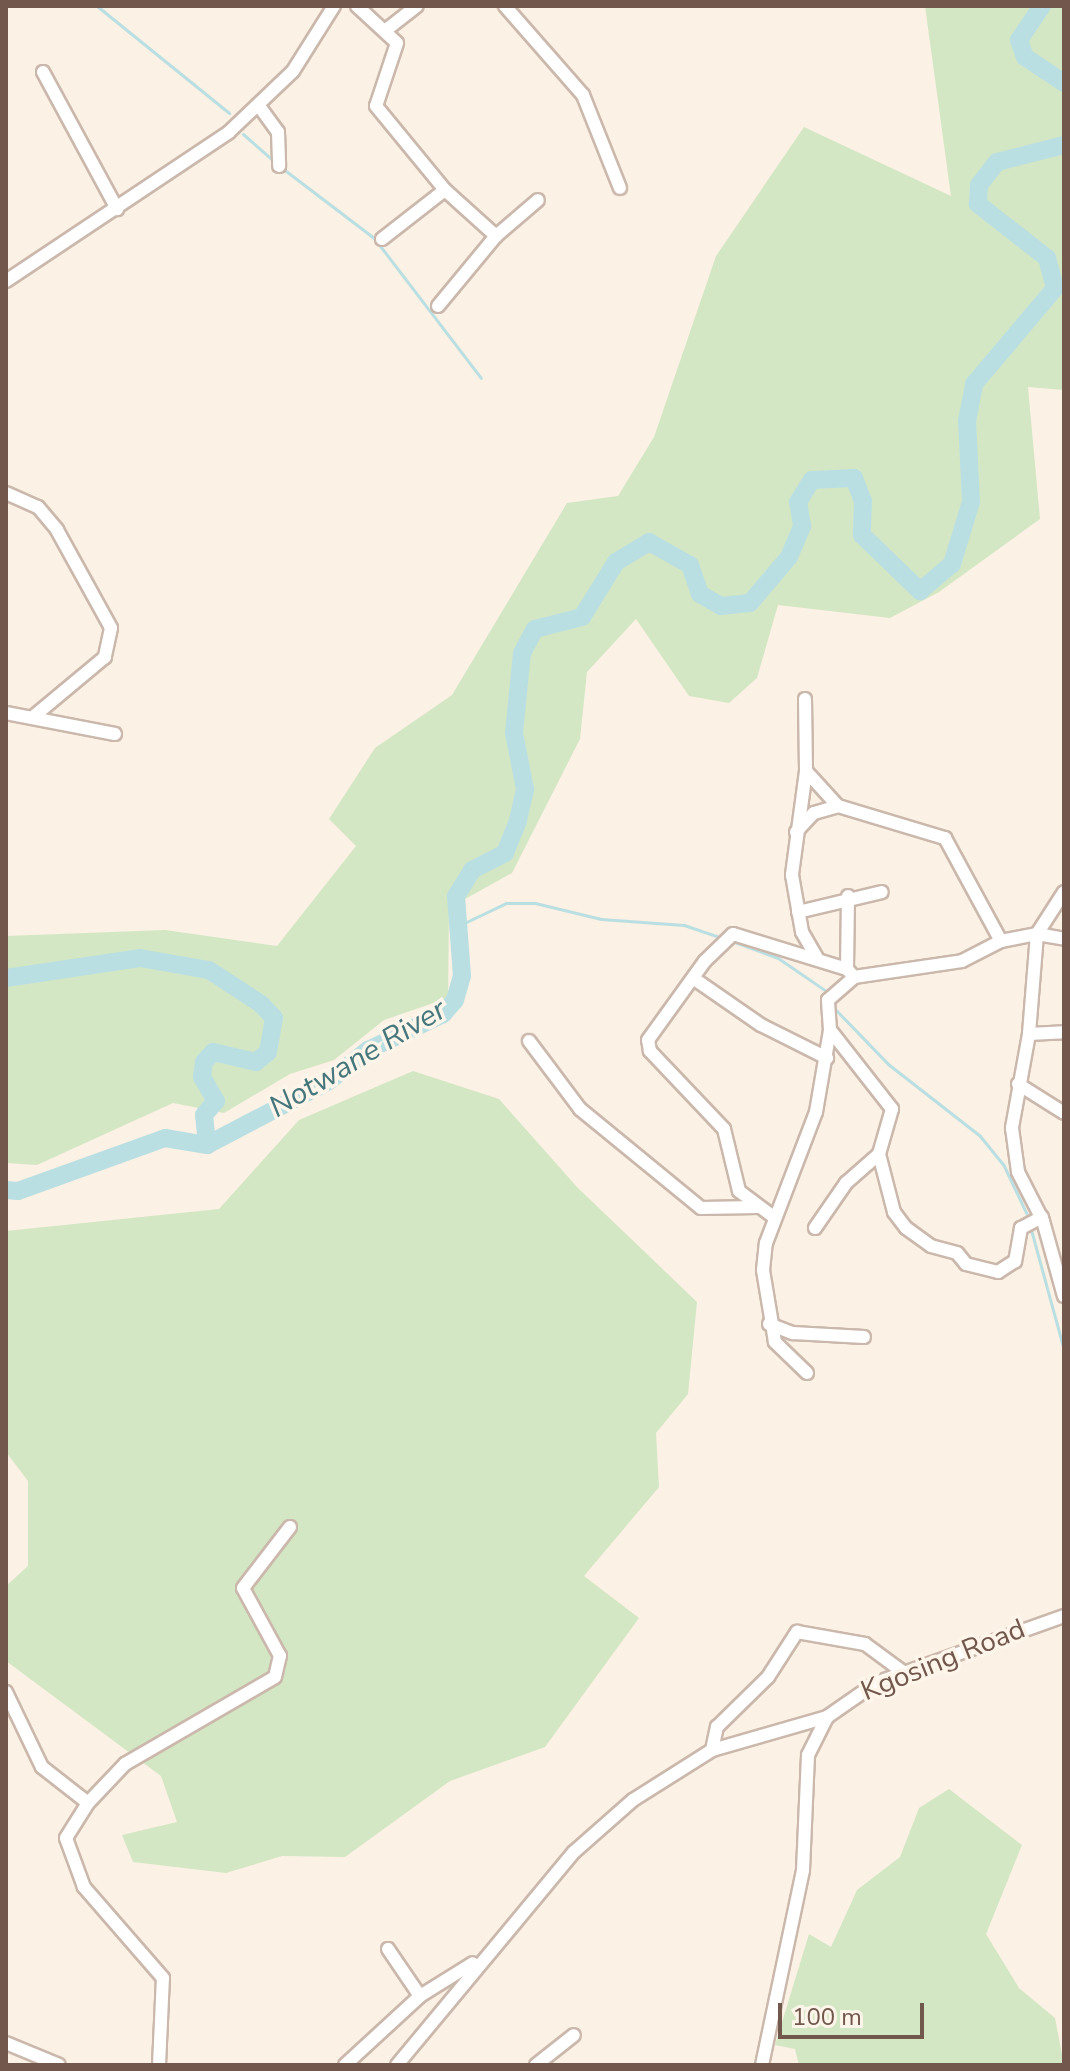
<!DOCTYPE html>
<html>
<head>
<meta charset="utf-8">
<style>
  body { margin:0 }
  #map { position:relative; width:1070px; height:2071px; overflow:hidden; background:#fbf1e4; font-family:"Nunito Sans",sans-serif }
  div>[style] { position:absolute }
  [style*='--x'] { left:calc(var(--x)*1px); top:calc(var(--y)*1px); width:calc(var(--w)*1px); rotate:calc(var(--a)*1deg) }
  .green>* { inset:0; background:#d4e7c4 }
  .stream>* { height:3px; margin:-1.5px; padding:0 1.5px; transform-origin:1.5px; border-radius:1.5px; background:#badfe3 }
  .river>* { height:18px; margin:-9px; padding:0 9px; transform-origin:9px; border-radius:9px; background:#badfe3 }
  .roads { filter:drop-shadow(2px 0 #cbb8ac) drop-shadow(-2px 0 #cbb8ac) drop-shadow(0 2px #cbb8ac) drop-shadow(0 -2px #cbb8ac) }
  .minor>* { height:12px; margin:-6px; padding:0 6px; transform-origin:6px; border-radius:6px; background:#fff }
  span { translate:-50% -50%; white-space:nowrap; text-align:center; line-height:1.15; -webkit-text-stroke:7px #fef5ea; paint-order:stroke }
  .street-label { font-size:28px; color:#71574c }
  .water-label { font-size:30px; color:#44767c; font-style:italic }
  .frame { position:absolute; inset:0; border:8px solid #71574c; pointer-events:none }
  .scale { position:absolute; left:778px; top:2003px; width:146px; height:36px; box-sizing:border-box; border:4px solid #71574c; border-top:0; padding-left:10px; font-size:24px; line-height:28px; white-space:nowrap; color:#71574c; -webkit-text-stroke:6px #fef5ea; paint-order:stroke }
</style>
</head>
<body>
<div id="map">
  <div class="green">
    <div style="clip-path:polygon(925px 6px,1064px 6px,1064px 390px,1028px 387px,1040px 519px,939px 592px,890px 618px,778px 605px,757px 678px,729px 703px,689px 696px,636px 619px,587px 672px,580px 739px,512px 873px,449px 908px,448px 998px,384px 1020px,334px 1060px,290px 1074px,224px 1113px,173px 1103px,37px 1165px,6px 1163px,6px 936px,165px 930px,277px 946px,356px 846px,329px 819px,375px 748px,452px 695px,567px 503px,618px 496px,654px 437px,716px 256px,804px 127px,951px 196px)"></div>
    <div style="clip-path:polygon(413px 1071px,499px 1099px,577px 1187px,697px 1302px,688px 1394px,656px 1433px,659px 1487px,584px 1576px,639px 1618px,545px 1747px,450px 1781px,345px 1857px,282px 1856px,226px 1873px,133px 1862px,122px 1835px,177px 1822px,161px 1776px,6px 1661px,6px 1586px,28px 1566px,28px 1481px,6px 1452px,6px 1231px,219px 1209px,299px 1120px)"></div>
    <div style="clip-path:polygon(949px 1789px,1022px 1845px,986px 1934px,1019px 1988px,1055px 2018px,1064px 2065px,799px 2065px,795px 2049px,775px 2045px,809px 1934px,831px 1947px,857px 1890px,900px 1857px,919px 1808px)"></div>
  </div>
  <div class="stream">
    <div style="--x:97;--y:6;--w:170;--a:39"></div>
    <div style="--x:243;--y:134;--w:44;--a:41.3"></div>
    <div style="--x:282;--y:168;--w:116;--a:37.3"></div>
    <div style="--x:374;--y:238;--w:176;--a:52.6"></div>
    <div style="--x:458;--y:926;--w:53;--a:-25.6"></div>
    <div style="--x:506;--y:903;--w:29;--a:0"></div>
    <div style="--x:535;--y:903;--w:68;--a:13.6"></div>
    <div style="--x:601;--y:919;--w:83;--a:4.1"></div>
    <div style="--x:684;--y:925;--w:43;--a:18.9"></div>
    <div style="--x:732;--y:941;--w:49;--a:20.3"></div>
    <div style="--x:778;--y:958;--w:62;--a:34.5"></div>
    <div style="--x:834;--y:1008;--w:78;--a:46"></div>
    <div style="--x:888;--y:1064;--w:117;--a:38"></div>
    <div style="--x:980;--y:1136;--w:38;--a:51"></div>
    <div style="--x:1004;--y:1166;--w:59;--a:64.7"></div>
    <div style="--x:1030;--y:1226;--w:129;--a:74.7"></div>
  </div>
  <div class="river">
    <div style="--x:1042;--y:6;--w:41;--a:124.1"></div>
    <div style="--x:1019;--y:40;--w:18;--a:71"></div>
    <div style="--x:1025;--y:57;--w:47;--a:33.7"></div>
    <div style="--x:6;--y:978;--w:135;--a:-8.5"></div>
    <div style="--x:140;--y:958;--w:70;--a:9.9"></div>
    <div style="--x:209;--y:970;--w:62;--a:33.2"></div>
    <div style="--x:261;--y:1004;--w:19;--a:47"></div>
    <div style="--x:274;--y:1018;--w:35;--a:100"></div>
    <div style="--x:268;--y:1052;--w:16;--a:140"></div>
    <div style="--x:256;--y:1062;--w:44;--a:-166.9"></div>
    <div style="--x:213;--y:1052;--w:13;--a:132"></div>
    <div style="--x:204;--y:1062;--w:15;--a:98"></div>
    <div style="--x:202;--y:1077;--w:28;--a:60"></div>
    <div style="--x:216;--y:1101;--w:18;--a:131"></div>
    <div style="--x:204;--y:1115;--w:30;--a:84"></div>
    <div style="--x:207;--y:1145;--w:138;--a:-27.7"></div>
    <div style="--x:329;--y:1081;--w:50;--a:-38.5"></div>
    <div style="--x:368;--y:1050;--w:83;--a:-25.6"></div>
    <div style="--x:443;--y:1014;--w:18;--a:-49"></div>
    <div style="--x:455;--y:1000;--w:25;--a:-74"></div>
    <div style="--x:462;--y:976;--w:80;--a:-94.3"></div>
    <div style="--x:456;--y:896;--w:31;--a:-58"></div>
    <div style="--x:472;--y:870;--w:37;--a:-27"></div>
    <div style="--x:505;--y:853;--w:35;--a:-68"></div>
    <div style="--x:518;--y:820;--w:32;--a:-77"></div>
    <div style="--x:525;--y:789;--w:57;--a:-101.1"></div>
    <div style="--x:514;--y:733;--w:80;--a:-84.3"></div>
    <div style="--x:522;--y:653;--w:27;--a:-62"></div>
    <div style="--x:535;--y:629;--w:49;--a:-14.3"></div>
    <div style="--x:582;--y:617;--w:65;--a:-58.3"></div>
    <div style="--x:616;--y:562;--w:39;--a:-31"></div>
    <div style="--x:649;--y:542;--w:47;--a:29.3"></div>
    <div style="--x:690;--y:565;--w:31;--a:71"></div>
    <div style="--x:700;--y:594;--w:24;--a:30"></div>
    <div style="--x:721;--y:606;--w:29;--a:-6"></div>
    <div style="--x:750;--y:603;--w:60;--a:-49.7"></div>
    <div style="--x:789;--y:557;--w:34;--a:-67"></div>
    <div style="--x:802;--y:526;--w:24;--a:-99"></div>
    <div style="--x:798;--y:502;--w:26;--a:-58"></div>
    <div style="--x:812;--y:480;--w:42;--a:-2.7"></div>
    <div style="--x:854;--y:478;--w:25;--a:69"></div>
    <div style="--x:863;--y:501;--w:34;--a:92"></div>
    <div style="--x:862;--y:535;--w:81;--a:44"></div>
    <div style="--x:920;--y:591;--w:42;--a:-40.2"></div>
    <div style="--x:952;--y:564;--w:65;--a:-73"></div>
    <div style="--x:971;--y:502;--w:81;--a:-92.8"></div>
    <div style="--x:967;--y:421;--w:38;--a:-79"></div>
    <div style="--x:974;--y:384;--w:126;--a:-49.8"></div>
    <div style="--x:1055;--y:288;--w:31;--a:-105"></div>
    <div style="--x:1047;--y:258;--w:88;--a:-142"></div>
    <div style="--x:978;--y:204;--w:19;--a:-87"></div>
    <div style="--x:979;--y:185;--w:29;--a:-52"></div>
    <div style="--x:997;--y:162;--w:69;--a:-14.2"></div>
    <div style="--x:6;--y:1190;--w:12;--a:5"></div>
    <div style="--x:18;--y:1191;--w:156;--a:-19.8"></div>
    <div style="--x:165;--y:1138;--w:43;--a:9.5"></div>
  </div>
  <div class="roads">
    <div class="minor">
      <div style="--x:357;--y:6;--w:54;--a:42.8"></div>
      <div style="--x:397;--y:43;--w:66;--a:108.4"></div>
      <div style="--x:376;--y:106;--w:109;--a:50.6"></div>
      <div style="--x:445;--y:190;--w:69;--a:42"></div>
      <div style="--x:496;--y:236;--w:55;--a:-40.6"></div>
      <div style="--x:505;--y:6;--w:118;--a:48.8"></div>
      <div style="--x:583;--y:95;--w:100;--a:68.3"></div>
      <div style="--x:386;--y:30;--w:39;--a:-38"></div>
      <div style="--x:43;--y:72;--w:156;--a:61.6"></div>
      <div style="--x:259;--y:106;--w:32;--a:54"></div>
      <div style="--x:278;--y:132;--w:34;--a:88"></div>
      <div style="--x:382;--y:239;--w:80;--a:-37.9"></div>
      <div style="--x:6;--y:281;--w:268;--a:-33.7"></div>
      <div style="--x:229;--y:132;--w:88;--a:-43.6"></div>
      <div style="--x:293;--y:71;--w:77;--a:-57.8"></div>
      <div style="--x:438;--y:306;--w:91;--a:-50.4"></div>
      <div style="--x:6;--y:493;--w:35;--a:24"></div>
      <div style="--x:38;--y:507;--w:30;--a:50"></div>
      <div style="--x:57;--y:530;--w:112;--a:61.1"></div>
      <div style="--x:111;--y:628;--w:30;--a:102"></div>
      <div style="--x:105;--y:657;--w:94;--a:140.2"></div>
      <div style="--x:805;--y:699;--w:72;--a:89.2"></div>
      <div style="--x:806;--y:771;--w:105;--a:97.7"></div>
      <div style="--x:792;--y:875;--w:58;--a:80"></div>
      <div style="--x:802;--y:932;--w:32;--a:60"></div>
      <div style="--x:6;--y:713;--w:111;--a:10.9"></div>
      <div style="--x:806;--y:771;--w:47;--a:47.6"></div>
      <div style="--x:838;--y:806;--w:112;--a:16.7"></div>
      <div style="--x:945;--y:838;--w:117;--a:61.5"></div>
      <div style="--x:796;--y:832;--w:26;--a:-47"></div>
      <div style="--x:814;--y:813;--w:25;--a:-16"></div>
      <div style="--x:1064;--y:892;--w:50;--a:122.7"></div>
      <div style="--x:1037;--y:934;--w:100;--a:94.6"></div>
      <div style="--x:1029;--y:1034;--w:96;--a:100.3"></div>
      <div style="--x:1012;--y:1128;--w:44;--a:82.2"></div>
      <div style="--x:1018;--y:1172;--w:55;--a:63"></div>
      <div style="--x:1043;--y:1221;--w:78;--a:74.4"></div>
      <div style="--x:798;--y:912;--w:86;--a:-13.4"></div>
      <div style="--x:847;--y:969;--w:73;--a:-89.2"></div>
      <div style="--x:693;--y:978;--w:83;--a:34.7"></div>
      <div style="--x:761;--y:1025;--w:74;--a:26.6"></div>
      <div style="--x:1029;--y:1034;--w:35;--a:-3"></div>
      <div style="--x:529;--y:1041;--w:85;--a:53.1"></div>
      <div style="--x:580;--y:1109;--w:156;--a:39.3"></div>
      <div style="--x:701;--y:1208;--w:56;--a:-1"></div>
      <div style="--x:1018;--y:1084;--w:54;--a:32.2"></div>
      <div style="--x:1042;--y:1217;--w:24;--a:152"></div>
      <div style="--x:1021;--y:1228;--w:34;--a:100"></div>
      <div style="--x:1015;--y:1261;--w:20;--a:147"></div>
      <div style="--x:998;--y:1272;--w:33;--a:-166"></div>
      <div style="--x:966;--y:1264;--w:14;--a:-129"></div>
      <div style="--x:957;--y:1253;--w:27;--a:-165"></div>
      <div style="--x:931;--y:1246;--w:31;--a:-144"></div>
      <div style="--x:906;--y:1228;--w:20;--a:-127"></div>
      <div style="--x:894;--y:1212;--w:60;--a:-104.5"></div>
      <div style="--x:879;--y:1154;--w:47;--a:-73.9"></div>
      <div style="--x:892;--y:1109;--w:100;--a:-128.1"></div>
      <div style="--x:830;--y:1030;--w:30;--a:-94"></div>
      <div style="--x:828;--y:1000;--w:35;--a:-41"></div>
      <div style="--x:854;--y:977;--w:109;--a:-8.4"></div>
      <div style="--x:962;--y:961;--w:44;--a:-27.1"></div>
      <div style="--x:1001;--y:941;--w:37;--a:-11"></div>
      <div style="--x:1037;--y:934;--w:27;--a:10"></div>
      <div style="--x:775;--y:1218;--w:45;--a:-143.1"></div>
      <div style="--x:739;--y:1191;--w:64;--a:-103.6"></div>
      <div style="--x:724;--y:1129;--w:108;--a:-133.5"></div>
      <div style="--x:650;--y:1051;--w:11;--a:-100"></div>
      <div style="--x:648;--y:1040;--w:97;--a:-54.2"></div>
      <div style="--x:705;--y:961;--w:39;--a:-44"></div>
      <div style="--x:733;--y:934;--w:119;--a:17.1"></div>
      <div style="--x:847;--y:969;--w:11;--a:49"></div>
      <div style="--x:815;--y:1228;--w:55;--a:-55.4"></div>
      <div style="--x:846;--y:1183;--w:44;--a:-41.3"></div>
      <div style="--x:769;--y:1324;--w:26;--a:21"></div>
      <div style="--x:793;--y:1333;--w:71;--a:3.2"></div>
      <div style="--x:807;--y:1373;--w:45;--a:-135.9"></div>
      <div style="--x:775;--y:1342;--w:73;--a:-99.5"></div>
      <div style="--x:763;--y:1270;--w:27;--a:-84"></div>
      <div style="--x:766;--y:1243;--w:140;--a:-69.1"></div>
      <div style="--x:816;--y:1112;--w:83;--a:-80.3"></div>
      <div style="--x:6;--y:1692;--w:83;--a:64.4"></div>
      <div style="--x:42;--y:1767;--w:58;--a:38"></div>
      <div style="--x:712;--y:1750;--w:24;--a:-78"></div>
      <div style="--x:717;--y:1727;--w:71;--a:-44.4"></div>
      <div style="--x:768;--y:1677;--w:54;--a:-57.2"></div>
      <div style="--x:797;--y:1632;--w:69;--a:10"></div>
      <div style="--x:865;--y:1644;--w:47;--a:36.4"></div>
      <div style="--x:388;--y:1949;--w:57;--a:55.8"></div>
      <div style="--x:6;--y:2043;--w:57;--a:22.5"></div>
      <div style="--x:159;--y:2065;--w:87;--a:-87.4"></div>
      <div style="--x:163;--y:1978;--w:121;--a:-131"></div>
      <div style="--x:84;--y:1887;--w:52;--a:-110.2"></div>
      <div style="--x:66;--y:1838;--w:41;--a:-57.8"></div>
      <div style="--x:88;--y:1803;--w:54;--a:-46.5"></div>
      <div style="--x:125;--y:1764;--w:173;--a:-30.1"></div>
      <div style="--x:275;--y:1677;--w:22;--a:-77"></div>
      <div style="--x:280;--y:1656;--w:77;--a:-118.6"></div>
      <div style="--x:243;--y:1588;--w:77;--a:-52.4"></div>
      <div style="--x:345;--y:2065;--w:102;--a:-42.6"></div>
      <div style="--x:420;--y:1996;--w:62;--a:-31.9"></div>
      <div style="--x:397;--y:2065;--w:277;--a:-50.3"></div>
      <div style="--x:574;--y:1852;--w:79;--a:-41.4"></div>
      <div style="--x:633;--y:1800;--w:93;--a:-32.3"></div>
      <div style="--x:712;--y:1750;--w:120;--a:-16"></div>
      <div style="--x:536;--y:2065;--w:48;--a:-38.3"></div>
      <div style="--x:762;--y:2065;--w:199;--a:-78.1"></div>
      <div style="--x:803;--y:1870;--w:115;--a:-87.5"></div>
      <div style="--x:808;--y:1755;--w:42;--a:-63.4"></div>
      <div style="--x:827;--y:1717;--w:60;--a:-34.8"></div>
      <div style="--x:876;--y:1683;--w:200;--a:-19.6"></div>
    </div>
  </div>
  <div class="street-label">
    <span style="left:943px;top:1660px;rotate:-22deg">Kgosing Road</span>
  </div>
  <div class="water-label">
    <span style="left:358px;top:1059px;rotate:-31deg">Notwane River</span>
  </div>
  <div class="frame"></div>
  <div class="scale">100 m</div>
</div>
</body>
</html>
